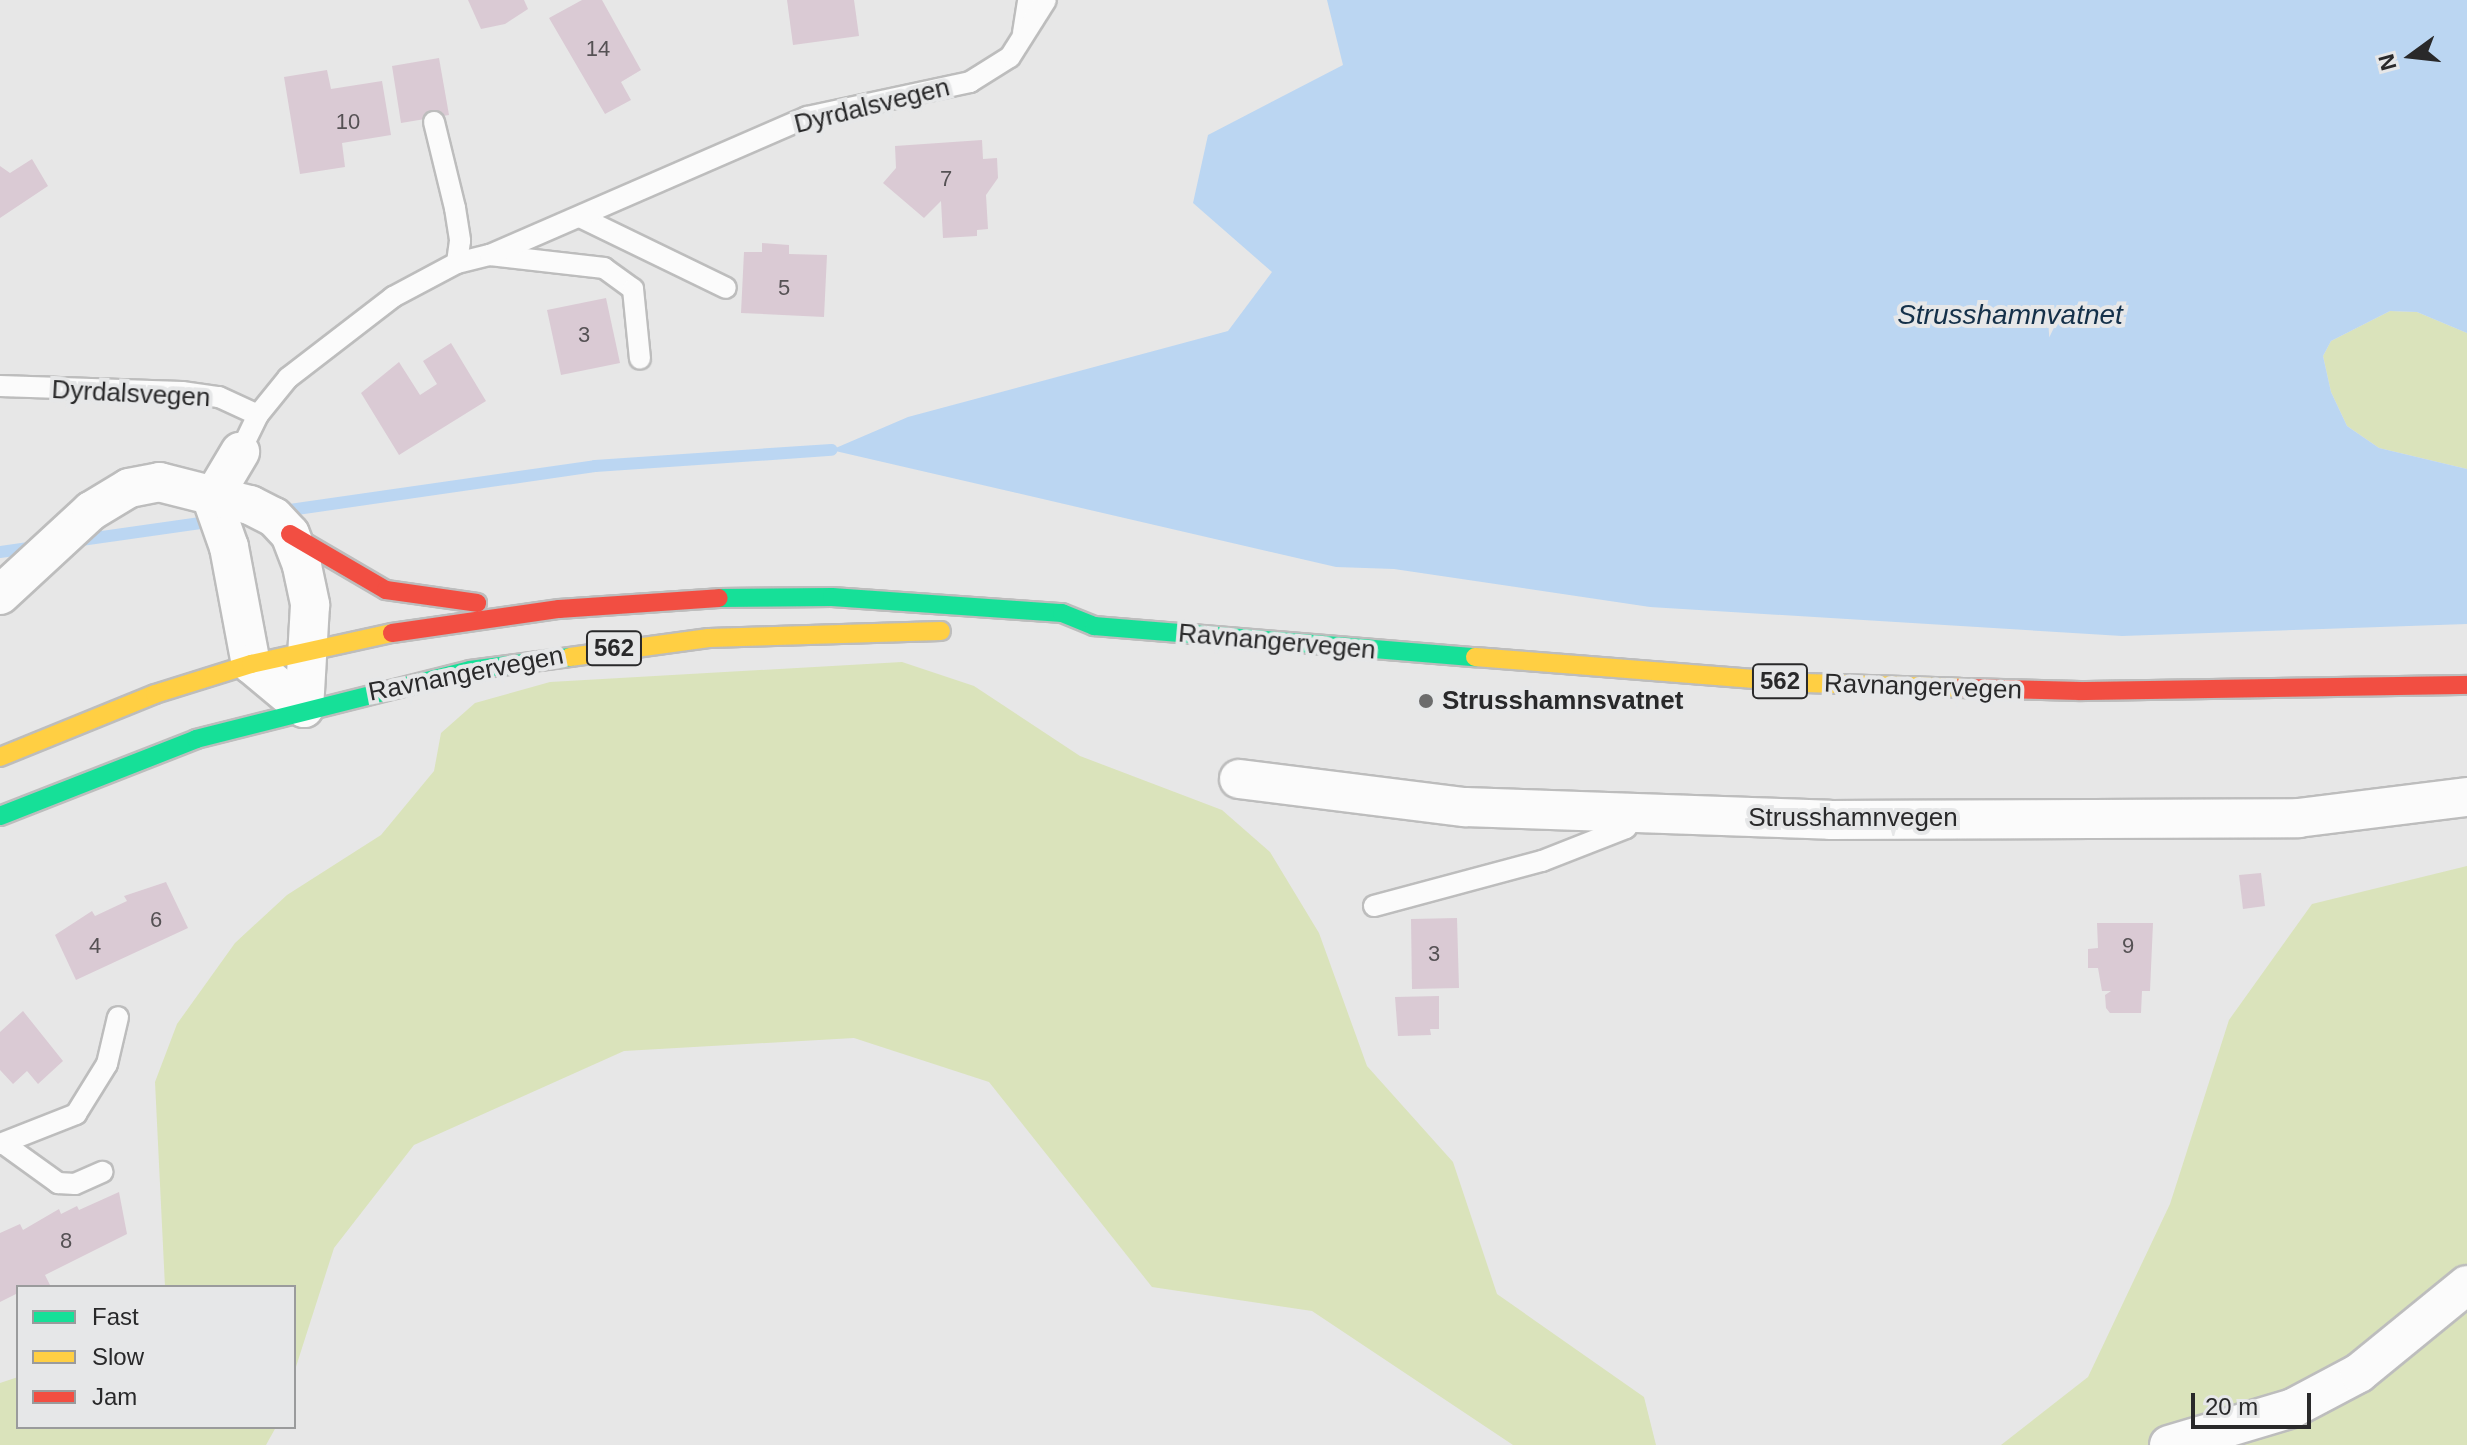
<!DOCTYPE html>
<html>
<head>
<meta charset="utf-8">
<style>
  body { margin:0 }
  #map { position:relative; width:2467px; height:1445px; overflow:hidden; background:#e7e7e7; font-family:Arial,sans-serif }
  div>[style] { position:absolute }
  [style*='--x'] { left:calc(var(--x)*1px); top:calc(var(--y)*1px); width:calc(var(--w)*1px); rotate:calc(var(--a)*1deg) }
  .green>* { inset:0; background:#dae3bb }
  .water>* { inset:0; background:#bbd6f2 }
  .stream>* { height:12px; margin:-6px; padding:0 6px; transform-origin:6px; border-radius:6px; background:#bbd6f2 }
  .building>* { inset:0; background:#dacad4 }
  .roads { filter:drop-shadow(2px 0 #bdbdbd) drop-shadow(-2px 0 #bdbdbd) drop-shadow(0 2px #bdbdbd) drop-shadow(0 -2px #bdbdbd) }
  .lane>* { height:20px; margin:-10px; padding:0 10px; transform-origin:10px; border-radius:10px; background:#fbfbfb }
  .street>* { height:38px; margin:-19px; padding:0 19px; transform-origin:19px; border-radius:19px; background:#fbfbfb }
  .fast>* { height:18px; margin:-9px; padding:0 9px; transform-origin:9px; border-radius:9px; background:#16e098 }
  .slow>* { height:18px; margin:-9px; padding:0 9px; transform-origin:9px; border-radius:9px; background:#ffcf43 }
  .jam>* { height:18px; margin:-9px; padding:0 9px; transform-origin:9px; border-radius:9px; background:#f24e42 }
  .dots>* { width:22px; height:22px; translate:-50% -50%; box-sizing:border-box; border:4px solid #e6e7e8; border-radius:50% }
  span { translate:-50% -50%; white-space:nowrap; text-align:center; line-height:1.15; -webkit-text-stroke:8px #e6e7e8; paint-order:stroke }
  .number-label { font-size:22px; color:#555154 }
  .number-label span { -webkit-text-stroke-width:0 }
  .shield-label span { padding:2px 6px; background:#e6e7e8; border:2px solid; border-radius:6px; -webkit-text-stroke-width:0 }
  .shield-label { font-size:24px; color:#29292a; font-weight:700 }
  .street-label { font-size:26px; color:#29292a }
  .poi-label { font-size:26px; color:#29292a; font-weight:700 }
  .left { translate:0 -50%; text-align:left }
  .water-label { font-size:28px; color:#143049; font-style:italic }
  .legend { position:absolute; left:16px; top:1285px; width:280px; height:144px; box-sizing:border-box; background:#e6e7e8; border:2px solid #9a9b9c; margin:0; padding:10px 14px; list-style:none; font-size:24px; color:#29292a }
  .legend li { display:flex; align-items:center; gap:16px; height:40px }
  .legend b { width:40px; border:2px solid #9a9b9c }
  .north { position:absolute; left:2371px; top:16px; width:80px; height:80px; -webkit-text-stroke:6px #e6e7e8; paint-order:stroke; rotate:255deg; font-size:22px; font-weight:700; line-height:32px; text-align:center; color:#29292a }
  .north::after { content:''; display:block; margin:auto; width:28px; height:36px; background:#29292a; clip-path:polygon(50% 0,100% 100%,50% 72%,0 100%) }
  .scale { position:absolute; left:2191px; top:1393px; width:120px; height:36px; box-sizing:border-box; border:4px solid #29292a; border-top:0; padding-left:10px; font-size:24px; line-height:28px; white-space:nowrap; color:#29292a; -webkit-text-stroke:6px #e6e7e8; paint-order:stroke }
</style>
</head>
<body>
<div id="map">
  <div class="green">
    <div style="clip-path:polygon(2390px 311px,2417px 312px,2467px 333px,2467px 469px,2379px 448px,2347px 426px,2331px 392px,2323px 356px,2331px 341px)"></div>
    <div style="clip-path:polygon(902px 662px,974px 686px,1080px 756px,1222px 810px,1270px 852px,1319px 933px,1367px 1066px,1453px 1162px,1497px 1294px,1644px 1397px,1656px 1445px,1513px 1445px,1312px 1311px,1152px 1287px,989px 1082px,854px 1038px,624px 1051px,414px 1145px,334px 1248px,294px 1373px,294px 1287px,165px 1287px,155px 1082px,177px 1024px,235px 943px,287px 895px,381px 835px,434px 771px,441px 733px,475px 703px,550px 682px)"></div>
    <div style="clip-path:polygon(2467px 866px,2467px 1445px,2001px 1445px,2088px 1377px,2170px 1204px,2229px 1020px,2312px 904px)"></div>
    <div style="clip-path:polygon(18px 1377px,18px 1427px,276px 1427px,266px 1445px,0 1445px,0 1383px)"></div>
  </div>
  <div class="water">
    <div style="clip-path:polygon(1327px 0,2467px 0,2467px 333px,2417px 312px,2390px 311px,2331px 341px,2323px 356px,2331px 392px,2347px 426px,2379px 448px,2467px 469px,2467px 624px,2122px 636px,1650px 607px,1394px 569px,1336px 567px,831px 450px,908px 417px,1228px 331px,1272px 272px,1193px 203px,1208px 135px,1343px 65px)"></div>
  </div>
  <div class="stream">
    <div style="--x:276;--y:512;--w:322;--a:-8.2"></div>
    <div style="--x:595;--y:466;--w:237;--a:-3.9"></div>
    <div style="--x:74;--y:541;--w:142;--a:-8.1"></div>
    <div style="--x:0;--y:552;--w:36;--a:-8"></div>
  </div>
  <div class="building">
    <div style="clip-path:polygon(468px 0,524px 0,528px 9px,505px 24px,481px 29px)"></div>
    <div style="clip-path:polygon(582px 0,602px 0,641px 70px,621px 82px,631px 100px,605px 114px,549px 18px)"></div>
    <div style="clip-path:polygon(787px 0,854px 0,859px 36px,793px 45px)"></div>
    <div style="clip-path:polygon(439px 58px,449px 115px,401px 123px,392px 66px)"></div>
    <div style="clip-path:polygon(327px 70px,331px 89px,382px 81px,391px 135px,342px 143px,345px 167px,300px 174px,284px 77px)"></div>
    <div style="clip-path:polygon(982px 140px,983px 159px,997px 158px,998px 178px,986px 195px,988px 229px,977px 230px,977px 236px,943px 238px,941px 201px,924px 218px,883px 183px,896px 168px,895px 146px)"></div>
    <div style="clip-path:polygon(32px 159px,48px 186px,0 218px,0 166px,10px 173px)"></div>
    <div style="clip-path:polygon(762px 243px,789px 245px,789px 254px,827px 255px,824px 317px,741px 313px,744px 252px,762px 252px)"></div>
    <div style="clip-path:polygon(606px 298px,620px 363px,561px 375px,547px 310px)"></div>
    <div style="clip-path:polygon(451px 343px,486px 401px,399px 455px,361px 393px,399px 362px,420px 395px,437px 384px,423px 361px)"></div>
    <div style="clip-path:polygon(2261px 873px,2265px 906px,2243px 909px,2239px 875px)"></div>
    <div style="clip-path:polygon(166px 882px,188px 928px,76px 980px,55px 935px,92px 911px,95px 916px,127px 901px,124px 896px)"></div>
    <div style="clip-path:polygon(1457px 918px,1459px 988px,1412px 989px,1411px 919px)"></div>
    <div style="clip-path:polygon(2097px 923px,2153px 923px,2150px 991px,2142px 991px,2141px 1013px,2110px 1013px,2106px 1008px,2105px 995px,2111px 991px,2102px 991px,2098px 968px,2088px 968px,2088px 949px,2098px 948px)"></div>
    <div style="clip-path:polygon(1439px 996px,1439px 1029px,1430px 1029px,1431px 1035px,1398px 1036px,1395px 997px)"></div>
    <div style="clip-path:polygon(23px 1011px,63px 1061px,38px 1084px,27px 1071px,13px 1084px,0 1070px,0 1032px)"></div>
    <div style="clip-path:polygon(119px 1192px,127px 1234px,45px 1275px,51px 1287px,18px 1287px,18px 1293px,0 1302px,0 1233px,20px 1224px,23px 1230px,59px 1209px,61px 1214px,77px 1206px,79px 1210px)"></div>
  </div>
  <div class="roads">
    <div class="lane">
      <div style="--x:1023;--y:33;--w:33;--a:-81"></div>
      <div style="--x:434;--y:122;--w:89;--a:76.3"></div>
      <div style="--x:455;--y:208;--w:33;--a:81"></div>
      <div style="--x:460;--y:241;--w:22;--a:98"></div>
      <div style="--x:580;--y:217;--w:162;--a:25.9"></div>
      <div style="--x:490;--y:255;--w:115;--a:6.5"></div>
      <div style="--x:604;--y:268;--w:36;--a:36"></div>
      <div style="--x:633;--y:289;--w:70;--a:84.3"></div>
      <div style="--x:0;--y:386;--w:182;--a:1.9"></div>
      <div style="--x:182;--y:392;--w:37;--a:8"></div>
      <div style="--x:219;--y:397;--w:43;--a:24.8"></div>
      <div style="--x:240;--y:452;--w:41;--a:-64.1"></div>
      <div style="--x:258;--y:415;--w:48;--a:-51"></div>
      <div style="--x:288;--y:378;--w:133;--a:-37.6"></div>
      <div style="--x:393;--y:297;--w:72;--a:-28"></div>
      <div style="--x:457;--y:263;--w:34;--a:-14"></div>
      <div style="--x:490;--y:255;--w:346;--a:-23.5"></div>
      <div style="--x:807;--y:117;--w:167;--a:-12.1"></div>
      <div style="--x:970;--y:82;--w:47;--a:-32"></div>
      <div style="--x:1010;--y:57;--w:67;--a:-57.7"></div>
      <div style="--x:1374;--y:906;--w:174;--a:-15"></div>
      <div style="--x:1542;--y:861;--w:90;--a:-21.4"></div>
      <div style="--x:1626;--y:828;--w:14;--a:-51"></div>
      <div style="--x:0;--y:1144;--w:82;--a:-21.5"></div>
      <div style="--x:76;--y:1114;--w:59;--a:-58.2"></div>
      <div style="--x:107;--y:1064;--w:48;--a:-76.8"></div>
      <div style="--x:4;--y:1144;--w:67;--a:35.8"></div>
      <div style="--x:58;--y:1183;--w:17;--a:3"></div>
      <div style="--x:75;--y:1184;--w:30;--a:-24"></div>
    </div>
    <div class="street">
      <div style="--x:212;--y:499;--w:51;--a:70.5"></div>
      <div style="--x:229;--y:547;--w:119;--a:79.4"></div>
      <div style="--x:251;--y:664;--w:69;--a:39.7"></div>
      <div style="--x:212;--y:499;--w:55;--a:-59.2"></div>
      <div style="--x:0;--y:595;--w:124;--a:-42.7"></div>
      <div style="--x:91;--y:511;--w:44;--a:-31.2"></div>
      <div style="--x:129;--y:488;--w:31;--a:-11"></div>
      <div style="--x:159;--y:482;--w:94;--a:14.2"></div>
      <div style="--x:250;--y:505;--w:27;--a:27"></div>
      <div style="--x:274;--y:517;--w:23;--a:47"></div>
      <div style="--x:290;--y:534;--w:34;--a:69"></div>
      <div style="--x:302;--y:566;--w:40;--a:78"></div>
      <div style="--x:310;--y:605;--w:103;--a:93.3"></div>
      <div style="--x:1239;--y:779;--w:228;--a:7.1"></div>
      <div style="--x:1465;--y:807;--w:365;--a:2"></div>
      <div style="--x:1830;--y:820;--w:468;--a:-0.2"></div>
      <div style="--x:2298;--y:818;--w:170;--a:-7.1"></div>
      <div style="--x:2169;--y:1445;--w:129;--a:-16.6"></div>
      <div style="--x:2293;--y:1408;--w:75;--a:-27.9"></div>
      <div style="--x:2359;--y:1373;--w:139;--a:-39.2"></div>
    </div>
    <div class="fast">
      <div style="--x:719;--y:598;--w:113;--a:-0.5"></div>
      <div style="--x:832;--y:597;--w:231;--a:4"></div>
      <div style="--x:1062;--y:613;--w:35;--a:22"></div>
      <div style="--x:1094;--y:626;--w:382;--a:4.7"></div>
      <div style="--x:0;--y:816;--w:211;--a:-21.4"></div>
      <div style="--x:196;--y:739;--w:283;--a:-14.1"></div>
      <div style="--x:470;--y:670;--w:101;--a:-7.4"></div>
    </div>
    <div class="slow">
      <div style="--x:570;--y:657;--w:140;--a:-7.8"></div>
      <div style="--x:709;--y:638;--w:232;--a:-1.7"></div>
      <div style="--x:1475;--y:657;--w:331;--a:4.5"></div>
      <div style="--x:1805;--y:683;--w:155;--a:1.8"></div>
      <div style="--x:0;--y:757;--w:167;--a:-22.1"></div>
      <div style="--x:155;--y:694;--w:101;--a:-17.4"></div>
      <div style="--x:251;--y:664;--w:144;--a:-12.4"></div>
    </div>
    <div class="jam">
      <div style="--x:290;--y:534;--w:111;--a:30.3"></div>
      <div style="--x:386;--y:590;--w:92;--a:8.1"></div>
      <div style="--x:392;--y:633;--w:169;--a:-8.2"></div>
      <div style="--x:559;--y:609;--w:160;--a:-3.9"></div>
      <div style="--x:1960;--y:688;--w:120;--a:1.4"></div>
      <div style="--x:2080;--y:691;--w:387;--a:-0.9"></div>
    </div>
  </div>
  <div class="dots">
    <div style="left:1426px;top:701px;background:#6c6c6c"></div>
  </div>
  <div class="number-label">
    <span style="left:598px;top:49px">14</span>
    <span style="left:348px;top:122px">10</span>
    <span style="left:946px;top:179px">7</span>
    <span style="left:784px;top:288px">5</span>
    <span style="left:584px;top:335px">3</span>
    <span style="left:156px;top:920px">6</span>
    <span style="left:95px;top:946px">4</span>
    <span style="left:2128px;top:946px">9</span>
    <span style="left:1434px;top:954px">3</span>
    <span style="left:66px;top:1241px">8</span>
  </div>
  <div class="shield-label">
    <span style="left:614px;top:648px">562</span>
    <span style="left:1780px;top:681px">562</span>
  </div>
  <div class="street-label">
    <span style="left:872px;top:106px;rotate:-14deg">Dyrdalsvegen</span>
    <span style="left:131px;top:394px;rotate:3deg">Dyrdalsvegen</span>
    <span style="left:1277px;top:642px;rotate:5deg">Ravnangervegen</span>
    <span style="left:466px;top:674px;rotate:-11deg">Ravnangervegen</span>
    <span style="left:1923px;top:687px;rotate:2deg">Ravnangervegen</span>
    <span style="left:1853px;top:818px">Strusshamnvegen</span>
  </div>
  <div class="poi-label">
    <span class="left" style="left:1442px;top:701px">Strusshamnsvatnet</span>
  </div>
  <div class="water-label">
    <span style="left:2010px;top:315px">Strusshamnvatnet</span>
  </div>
  <ul class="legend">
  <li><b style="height:10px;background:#16e098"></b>Fast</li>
  <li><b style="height:10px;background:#ffcf43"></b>Slow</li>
  <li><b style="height:10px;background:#f24e42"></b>Jam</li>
  </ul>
  <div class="north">N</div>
  <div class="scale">20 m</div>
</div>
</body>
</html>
